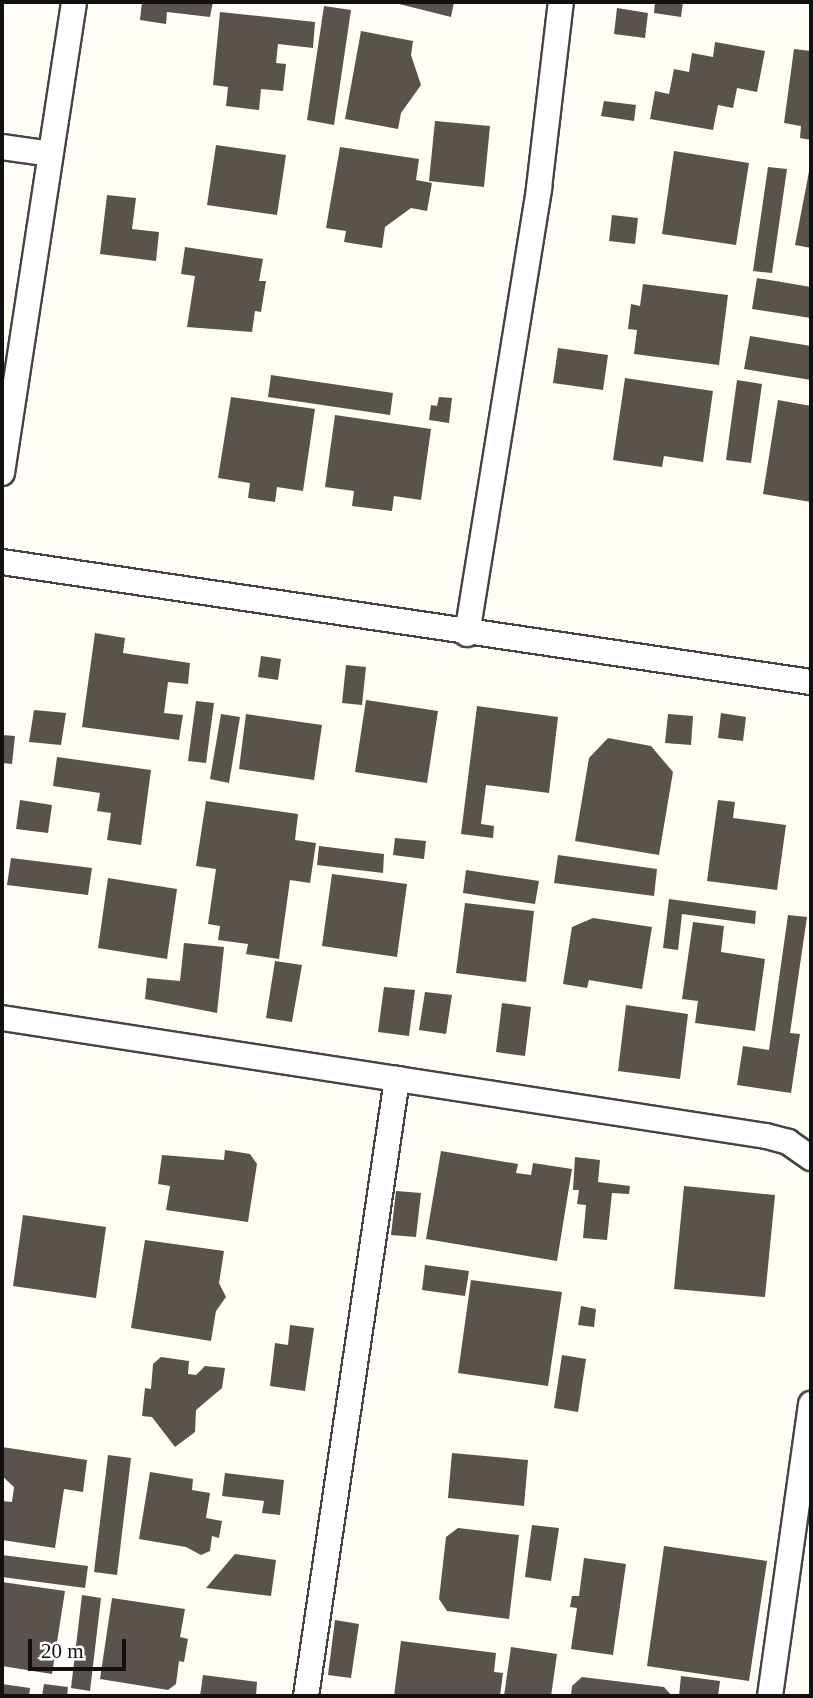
<!DOCTYPE html>
<html>
<head>
<meta charset="utf-8">
<style>
  body { margin:0 }
  #map { position:relative; width:813px; height:1698px; overflow:hidden; background:#fffdf5; font-family:"Times New Roman",serif }
  div>[style] { position:absolute }
  [style*='--x'] { left:calc(var(--x)*1px); top:calc(var(--y)*1px); width:calc(var(--w)*1px); rotate:calc(var(--a)*1deg) }
  .building>* { inset:0; background:#5a524d }
  .roads { filter:drop-shadow(2px 0 #444) drop-shadow(-2px 0 #444) drop-shadow(0 2px #444) drop-shadow(0 -2px #444) }
  .street>* { height:24px; margin:-12px; padding:0 12px; transform-origin:12px; border-radius:12px; background:#fff }
  span { translate:-50% -50%; white-space:nowrap; text-align:center; line-height:1.15; -webkit-text-stroke:7px #fff; paint-order:stroke }
  .frame { position:absolute; inset:0; border:4px solid #111; pointer-events:none }
  .scale { position:absolute; left:28px; top:1639px; width:98px; height:32px; box-sizing:border-box; border:4px solid #111; border-top:0; padding-left:9px; font-size:21px; line-height:24px; white-space:nowrap; color:#111; -webkit-text-stroke:5px #fff; paint-order:stroke }
</style>
</head>
<body>
<div id="map">
  <div class="building">
    <div style="clip-path:polygon(142px 2px,213px 2px,210px 17px,167px 12px,166px 24px,140px 20px)"></div>
    <div style="clip-path:polygon(454px 2px,451px 17px,395px 3px,395px 2px)"></div>
    <div style="clip-path:polygon(655px 2px,683px 2px,681px 17px,654px 13px)"></div>
    <div style="clip-path:polygon(324px 6px,351px 10px,334px 125px,307px 120px)"></div>
    <div style="clip-path:polygon(617px 8px,648px 13px,645px 38px,614px 34px)"></div>
    <div style="clip-path:polygon(220px 12px,315px 22px,313px 48px,278px 44px,276px 63px,286px 64px,283px 91px,261px 89px,259px 110px,226px 106px,228px 87px,213px 85px)"></div>
    <div style="clip-path:polygon(361px 31px,413px 41px,411px 55px,421px 85px,401px 113px,398px 129px,345px 119px)"></div>
    <div style="clip-path:polygon(715px 42px,765px 51px,757px 92px,737px 88px,733px 108px,718px 105px,713px 130px,650px 119px,655px 91px,669px 94px,674px 69px,689px 72px,692px 53px,713px 57px)"></div>
    <div style="clip-path:polygon(794px 49px,811px 51px,811px 140px,800px 138px,801px 126px,784px 123px)"></div>
    <div style="clip-path:polygon(604px 101px,636px 105px,634px 121px,601px 116px)"></div>
    <div style="clip-path:polygon(435px 121px,490px 126px,484px 187px,429px 181px)"></div>
    <div style="clip-path:polygon(216px 145px,286px 155px,277px 215px,207px 205px)"></div>
    <div style="clip-path:polygon(340px 147px,419px 159px,416px 180px,432px 183px,427px 211px,411px 208px,385px 227px,382px 248px,344px 242px,346px 231px,326px 228px)"></div>
    <div style="clip-path:polygon(674px 151px,749px 163px,736px 245px,662px 234px)"></div>
    <div style="clip-path:polygon(811px 161px,811px 248px,795px 245px)"></div>
    <div style="clip-path:polygon(768px 167px,787px 169px,772px 273px,753px 271px)"></div>
    <div style="clip-path:polygon(107px 195px,136px 198px,132px 229px,159px 232px,156px 261px,100px 254px)"></div>
    <div style="clip-path:polygon(612px 215px,638px 218px,635px 244px,609px 241px)"></div>
    <div style="clip-path:polygon(185px 247px,263px 259px,259px 281px,266px 281px,261px 312px,255px 311px,252px 332px,187px 327px,195px 276px,181px 274px)"></div>
    <div style="clip-path:polygon(757px 278px,811px 287px,811px 318px,752px 309px)"></div>
    <div style="clip-path:polygon(643px 284px,728px 295px,719px 365px,634px 354px,637px 330px,628px 329px,631px 304px,640px 306px)"></div>
    <div style="clip-path:polygon(750px 336px,811px 346px,811px 380px,744px 369px)"></div>
    <div style="clip-path:polygon(558px 348px,608px 355px,603px 390px,553px 383px)"></div>
    <div style="clip-path:polygon(271px 375px,393px 393px,390px 415px,268px 397px)"></div>
    <div style="clip-path:polygon(625px 378px,713px 391px,703px 462px,664px 456px,662px 467px,613px 460px)"></div>
    <div style="clip-path:polygon(737px 380px,762px 384px,751px 463px,726px 460px)"></div>
    <div style="clip-path:polygon(231px 397px,315px 409px,303px 491px,277px 487px,275px 502px,248px 498px,250px 483px,218px 478px)"></div>
    <div style="clip-path:polygon(439px 397px,452px 398px,449px 423px,429px 420px,431px 405px,437px 406px)"></div>
    <div style="clip-path:polygon(778px 400px,811px 406px,811px 502px,763px 494px)"></div>
    <div style="clip-path:polygon(335px 415px,431px 429px,421px 500px,394px 496px,392px 511px,352px 506px,354px 491px,325px 487px)"></div>
    <div style="clip-path:polygon(95px 633px,125px 638px,123px 653px,190px 663px,188px 684px,168px 682px,164px 713px,183px 715px,179px 740px,82px 727px)"></div>
    <div style="clip-path:polygon(261px 656px,281px 659px,278px 680px,258px 677px)"></div>
    <div style="clip-path:polygon(346px 665px,366px 667px,362px 705px,342px 703px)"></div>
    <div style="clip-path:polygon(366px 700px,438px 711px,427px 783px,355px 772px)"></div>
    <div style="clip-path:polygon(196px 701px,214px 703px,206px 763px,188px 761px)"></div>
    <div style="clip-path:polygon(477px 706px,558px 717px,549px 793px,486px 785px,481px 824px,494px 826px,493px 838px,461px 834px)"></div>
    <div style="clip-path:polygon(34px 710px,66px 713px,61px 745px,29px 742px)"></div>
    <div style="clip-path:polygon(721px 713px,746px 717px,743px 741px,718px 738px)"></div>
    <div style="clip-path:polygon(221px 714px,240px 717px,229px 783px,210px 779px)"></div>
    <div style="clip-path:polygon(246px 714px,322px 725px,314px 780px,239px 769px)"></div>
    <div style="clip-path:polygon(668px 714px,693px 716px,691px 745px,665px 743px)"></div>
    <div style="clip-path:polygon(2px 735px,15px 736px,12px 764px,2px 763px)"></div>
    <div style="clip-path:polygon(608px 738px,651px 746px,673px 772px,659px 855px,575px 841px,589px 758px)"></div>
    <div style="clip-path:polygon(57px 757px,151px 770px,141px 845px,107px 840px,111px 813px,97px 811px,100px 793px,53px 786px)"></div>
    <div style="clip-path:polygon(20px 800px,52px 805px,48px 833px,16px 829px)"></div>
    <div style="clip-path:polygon(718px 800px,735px 802px,733px 818px,786px 825px,777px 890px,707px 881px)"></div>
    <div style="clip-path:polygon(206px 801px,298px 814px,295px 840px,316px 843px,310px 883px,290px 880px,279px 959px,246px 954px,248px 944px,218px 940px,220px 926px,208px 924px,216px 869px,196px 866px)"></div>
    <div style="clip-path:polygon(395px 838px,426px 841px,424px 859px,393px 855px)"></div>
    <div style="clip-path:polygon(319px 846px,384px 854px,383px 873px,317px 865px)"></div>
    <div style="clip-path:polygon(558px 855px,657px 869px,654px 896px,554px 883px)"></div>
    <div style="clip-path:polygon(11px 858px,92px 868px,88px 895px,7px 885px)"></div>
    <div style="clip-path:polygon(466px 870px,539px 881px,535px 904px,463px 893px)"></div>
    <div style="clip-path:polygon(332px 874px,407px 884px,397px 957px,322px 946px)"></div>
    <div style="clip-path:polygon(108px 878px,177px 889px,167px 959px,98px 948px)"></div>
    <div style="clip-path:polygon(669px 899px,756px 911px,755px 924px,682px 914px,678px 950px,663px 948px)"></div>
    <div style="clip-path:polygon(465px 903px,534px 911px,526px 982px,456px 973px)"></div>
    <div style="clip-path:polygon(788px 915px,807px 917px,790px 1033px,800px 1034px,791px 1093px,737px 1085px,743px 1046px,769px 1050px)"></div>
    <div style="clip-path:polygon(593px 918px,652px 927px,642px 989px,589px 980px,587px 988px,563px 984px,572px 927px)"></div>
    <div style="clip-path:polygon(693px 922px,724px 926px,721px 952px,765px 959px,755px 1031px,695px 1023px,698px 1001px,682px 999px)"></div>
    <div style="clip-path:polygon(184px 943px,224px 947px,217px 1013px,145px 999px,147px 978px,180px 981px)"></div>
    <div style="clip-path:polygon(275px 961px,302px 965px,292px 1022px,266px 1018px)"></div>
    <div style="clip-path:polygon(384px 987px,415px 990px,409px 1036px,378px 1032px)"></div>
    <div style="clip-path:polygon(425px 992px,452px 995px,446px 1034px,419px 1030px)"></div>
    <div style="clip-path:polygon(502px 1003px,531px 1007px,525px 1056px,496px 1052px)"></div>
    <div style="clip-path:polygon(626px 1005px,688px 1014px,680px 1079px,618px 1071px)"></div>
    <div style="clip-path:polygon(225px 1150px,250px 1154px,257px 1164px,248px 1222px,166px 1210px,170px 1186px,158px 1184px,162px 1155px,224px 1160px)"></div>
    <div style="clip-path:polygon(441px 1151px,518px 1164px,516px 1173px,531px 1175px,533px 1163px,572px 1169px,557px 1261px,426px 1239px)"></div>
    <div style="clip-path:polygon(575px 1157px,600px 1160px,598px 1182px,630px 1186px,629px 1194px,612px 1193px,607px 1240px,583px 1238px,586px 1205px,577px 1204px,579px 1190px,573px 1190px)"></div>
    <div style="clip-path:polygon(684px 1186px,775px 1195px,765px 1297px,674px 1289px)"></div>
    <div style="clip-path:polygon(396px 1191px,421px 1193px,416px 1237px,391px 1235px)"></div>
    <div style="clip-path:polygon(23px 1215px,106px 1227px,96px 1298px,13px 1286px)"></div>
    <div style="clip-path:polygon(145px 1240px,224px 1251px,219px 1283px,226px 1297px,216px 1311px,211px 1341px,131px 1328px)"></div>
    <div style="clip-path:polygon(425px 1265px,469px 1271px,465px 1296px,422px 1290px)"></div>
    <div style="clip-path:polygon(471px 1280px,562px 1292px,548px 1386px,458px 1373px)"></div>
    <div style="clip-path:polygon(581px 1306px,596px 1309px,594px 1327px,578px 1325px)"></div>
    <div style="clip-path:polygon(290px 1325px,314px 1328px,305px 1391px,270px 1386px,275px 1343px,288px 1345px)"></div>
    <div style="clip-path:polygon(562px 1355px,586px 1359px,578px 1412px,554px 1408px)"></div>
    <div style="clip-path:polygon(161px 1357px,189px 1361px,188px 1374px,196px 1375px,205px 1366px,225px 1368px,222px 1388px,196px 1410px,195px 1432px,175px 1447px,152px 1417px,142px 1416px,145px 1388px,151px 1389px,153px 1364px)"></div>
    <div style="clip-path:polygon(2px 1447px,87px 1460px,83px 1492px,64px 1489px,55px 1548px,2px 1540px,2px 1501px,12px 1502px,14px 1487px,2px 1476px)"></div>
    <div style="clip-path:polygon(452px 1453px,528px 1460px,524px 1506px,448px 1498px)"></div>
    <div style="clip-path:polygon(108px 1455px,131px 1458px,117px 1575px,94px 1572px)"></div>
    <div style="clip-path:polygon(150px 1472px,193px 1479px,192px 1490px,210px 1493px,206px 1518px,222px 1521px,219px 1538px,212px 1536px,210px 1551px,201px 1555px,186px 1547px,139px 1539px)"></div>
    <div style="clip-path:polygon(225px 1473px,284px 1480px,280px 1515px,262px 1513px,264px 1501px,222px 1496px)"></div>
    <div style="clip-path:polygon(532px 1525px,559px 1528px,551px 1581px,525px 1577px)"></div>
    <div style="clip-path:polygon(458px 1528px,519px 1535px,509px 1619px,447px 1611px,439px 1599px,446px 1537px)"></div>
    <div style="clip-path:polygon(664px 1546px,767px 1561px,749px 1681px,647px 1666px)"></div>
    <div style="clip-path:polygon(235px 1554px,276px 1560px,271px 1596px,206px 1588px)"></div>
    <div style="clip-path:polygon(2px 1555px,88px 1566px,85px 1588px,2px 1577px)"></div>
    <div style="clip-path:polygon(584px 1558px,626px 1564px,613px 1655px,571px 1649px,577px 1608px,570px 1607px,572px 1596px,579px 1596px)"></div>
    <div style="clip-path:polygon(2px 1582px,65px 1591px,52px 1674px,2px 1666px)"></div>
    <div style="clip-path:polygon(82px 1595px,101px 1598px,90px 1691px,71px 1688px)"></div>
    <div style="clip-path:polygon(112px 1598px,185px 1609px,180px 1637px,188px 1639px,184px 1662px,179px 1661px,176px 1684px,168px 1690px,100px 1679px)"></div>
    <div style="clip-path:polygon(335px 1620px,359px 1624px,351px 1678px,328px 1675px)"></div>
    <div style="clip-path:polygon(401px 1641px,496px 1653px,494px 1672px,503px 1673px,500px 1696px,394px 1696px)"></div>
    <div style="clip-path:polygon(511px 1647px,557px 1654px,551px 1696px,504px 1696px)"></div>
    <div style="clip-path:polygon(203px 1675px,257px 1682px,256px 1696px,200px 1696px)"></div>
    <div style="clip-path:polygon(681px 1676px,720px 1681px,718px 1696px,679px 1696px)"></div>
    <div style="clip-path:polygon(582px 1677px,664px 1687px,672px 1696px,571px 1696px,572px 1686px)"></div>
    <div style="clip-path:polygon(2px 1684px,30px 1688px,29px 1696px,2px 1696px)"></div>
    <div style="clip-path:polygon(44px 1684px,68px 1687px,67px 1696px,42px 1696px)"></div>
  </div>
  <div class="roads">
    <div class="street">
      <div style="--x:2;--y:147;--w:49;--a:8.1"></div>
      <div style="--x:2;--y:473;--w:476;--a:-81.3"></div>
      <div style="--x:2;--y:562;--w:818;--a:8.44"></div>
      <div style="--x:467;--y:634;--w:452;--a:-80.8"></div>
      <div style="--x:539;--y:188;--w:187;--a:-83.3"></div>
      <div style="--x:2;--y:1018;--w:773;--a:8.78"></div>
      <div style="--x:766;--y:1136;--w:23;--a:15"></div>
      <div style="--x:788;--y:1142;--w:28;--a:35"></div>
      <div style="--x:306;--y:1696;--w:624;--a:-81.61"></div>
      <div style="--x:770;--y:1696;--w:295;--a:-82"></div>
    </div>
  </div>
  <div class="frame"></div>
  <div class="scale">20 m</div>
</div>
</body>
</html>
